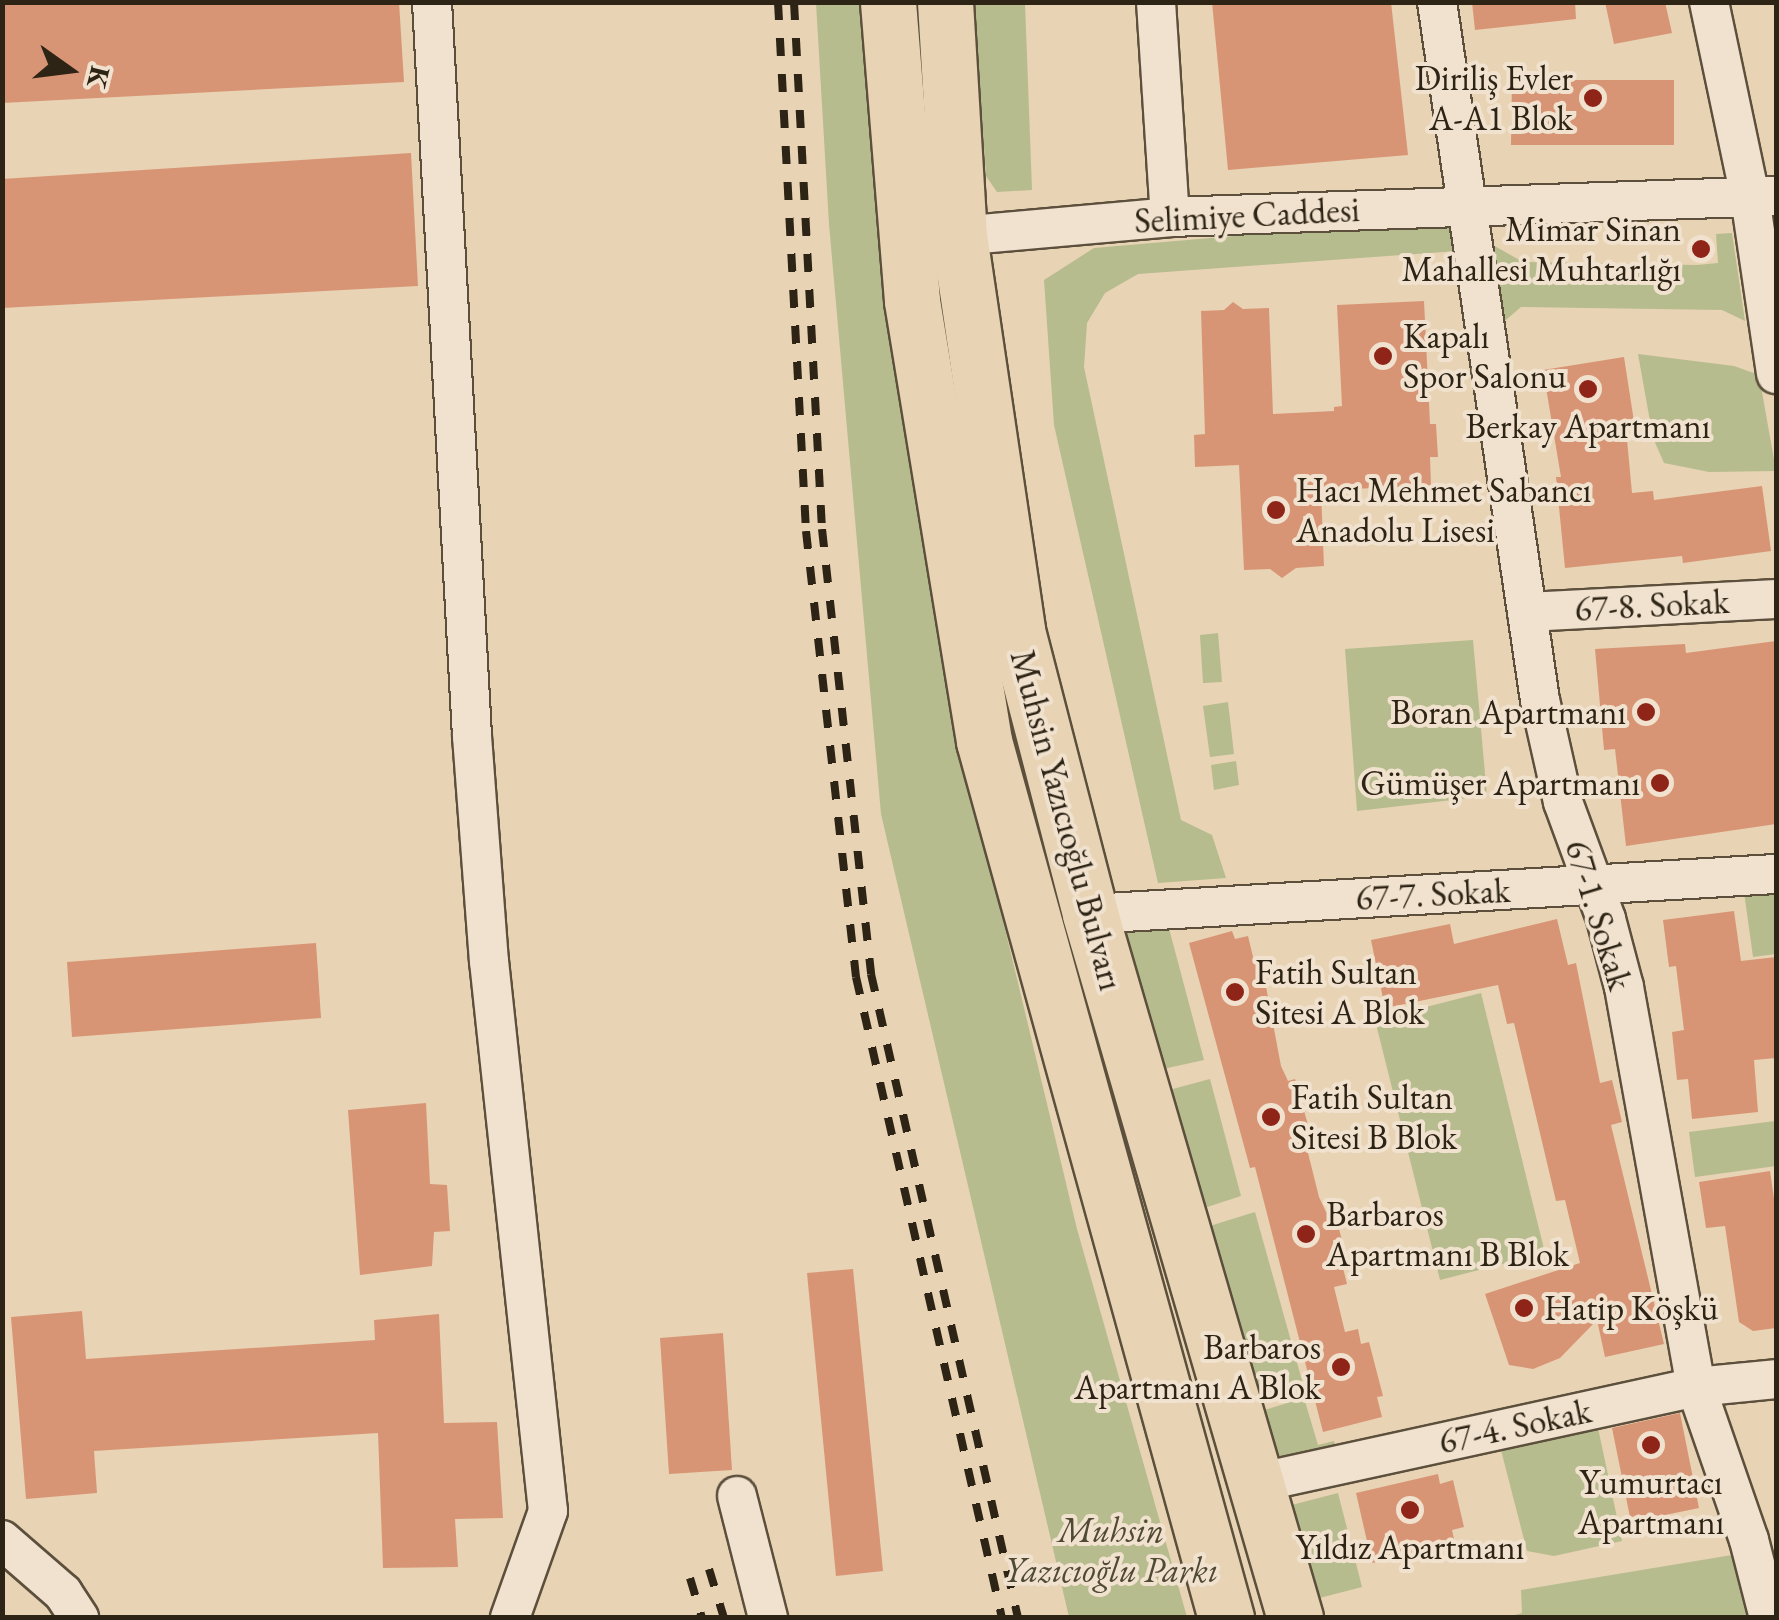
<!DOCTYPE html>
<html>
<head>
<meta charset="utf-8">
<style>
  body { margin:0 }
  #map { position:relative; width:1779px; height:1620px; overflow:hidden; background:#e8d3b4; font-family:"EB Garamond",serif }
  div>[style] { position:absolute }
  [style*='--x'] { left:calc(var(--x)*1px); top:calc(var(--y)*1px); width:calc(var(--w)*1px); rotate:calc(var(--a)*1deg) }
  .green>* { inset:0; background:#b6bc8d }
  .building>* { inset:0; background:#d89575 }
  .roads { filter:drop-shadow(2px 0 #5c503d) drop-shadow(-2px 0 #5c503d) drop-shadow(0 2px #5c503d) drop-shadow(0 -2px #5c503d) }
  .minor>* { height:38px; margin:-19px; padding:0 19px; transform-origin:19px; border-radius:19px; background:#f0e2ce }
  .primary>* { height:55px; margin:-27.5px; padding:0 27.5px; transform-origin:27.5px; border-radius:27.5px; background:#e8d3b4 }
  .rail>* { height:8px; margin-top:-4px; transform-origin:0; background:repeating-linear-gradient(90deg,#2e2415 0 18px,transparent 0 36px) }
  .dots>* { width:28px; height:28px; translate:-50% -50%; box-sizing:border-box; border:5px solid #f0e2ce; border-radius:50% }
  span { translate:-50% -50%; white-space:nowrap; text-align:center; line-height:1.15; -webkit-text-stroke:8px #f0e2ce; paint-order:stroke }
  .poi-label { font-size:35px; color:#2e2415 }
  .right { translate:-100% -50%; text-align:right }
  .left { translate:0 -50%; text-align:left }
  .street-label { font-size:35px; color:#2e2415 }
  .park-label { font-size:35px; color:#504a33; font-style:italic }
  .frame { position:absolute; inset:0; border:5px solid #2e2415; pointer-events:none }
  .north { position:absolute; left:20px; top:20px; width:100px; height:100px; -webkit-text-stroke:8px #f0e2ce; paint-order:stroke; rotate:104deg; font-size:28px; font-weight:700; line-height:40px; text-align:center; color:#2e2415 }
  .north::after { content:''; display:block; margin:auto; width:35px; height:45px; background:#2e2415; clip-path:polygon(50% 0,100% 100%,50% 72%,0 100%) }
</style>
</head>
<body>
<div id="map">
  <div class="green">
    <div style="clip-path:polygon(816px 3px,873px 3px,960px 741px,1077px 1229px,1187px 1617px,1069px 1617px,881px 814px,829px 224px)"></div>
    <div style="clip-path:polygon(974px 3px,1025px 3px,1032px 190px,997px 192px,986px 176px)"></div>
    <div style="clip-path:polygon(1455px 217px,1457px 251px,1138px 274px,1105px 293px,1087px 323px,1084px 367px,1181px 820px,1212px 835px,1226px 878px,1158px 883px,1054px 425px,1044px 280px,1094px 248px)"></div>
    <div style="clip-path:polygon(1732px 233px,1745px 321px,1722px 310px,1521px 307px,1493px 331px,1484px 240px,1523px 262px,1697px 265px,1718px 263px,1716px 234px)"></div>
    <div style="clip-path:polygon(1638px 354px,1734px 366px,1759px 375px,1776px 471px,1709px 472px,1664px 463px,1653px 438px)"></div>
    <div style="clip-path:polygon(1218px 633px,1222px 682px,1203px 683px,1200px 635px)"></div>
    <div style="clip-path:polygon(1473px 640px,1487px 796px,1357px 811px,1345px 649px)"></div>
    <div style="clip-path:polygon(1228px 702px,1234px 754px,1210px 757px,1203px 706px)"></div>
    <div style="clip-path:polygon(1236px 761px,1239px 785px,1214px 790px,1211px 765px)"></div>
    <div style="clip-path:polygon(1776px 888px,1776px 954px,1753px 957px,1744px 892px)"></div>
    <div style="clip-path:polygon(1167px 921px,1204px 1060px,1163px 1069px,1121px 926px)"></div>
    <div style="clip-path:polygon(1481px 993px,1545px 1253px,1440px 1280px,1375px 1020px)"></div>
    <div style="clip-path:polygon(1210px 1079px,1241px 1196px,1198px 1210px,1169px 1090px)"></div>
    <div style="clip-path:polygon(1775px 1121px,1776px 1166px,1695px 1177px,1689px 1132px)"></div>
    <div style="clip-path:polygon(1255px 1212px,1303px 1384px,1250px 1400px,1200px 1229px)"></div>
    <div style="clip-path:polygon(1304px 1398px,1318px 1445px,1334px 1441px,1338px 1456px,1277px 1474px,1258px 1412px)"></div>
    <div style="clip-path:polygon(1598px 1428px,1622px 1541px,1554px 1556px,1527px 1551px,1501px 1450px)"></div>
    <div style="clip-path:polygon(1338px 1493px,1362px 1587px,1308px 1601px,1284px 1507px)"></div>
    <div style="clip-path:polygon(1732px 1555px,1749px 1617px,1507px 1617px,1522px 1613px,1521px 1590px)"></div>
  </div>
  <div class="building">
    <div style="clip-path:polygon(2px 2px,399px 2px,404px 82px,2px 103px)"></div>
    <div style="clip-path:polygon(1212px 2px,1391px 2px,1408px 155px,1228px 170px)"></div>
    <div style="clip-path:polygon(1472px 2px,1575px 2px,1576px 19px,1475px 30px)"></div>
    <div style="clip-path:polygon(1605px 2px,1665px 2px,1672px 33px,1614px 44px)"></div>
    <div style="clip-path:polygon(1512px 80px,1674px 80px,1674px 145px,1511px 145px)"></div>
    <div style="clip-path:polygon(411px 153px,418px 286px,2px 308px,2px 179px)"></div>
    <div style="clip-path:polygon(1424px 301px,1430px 424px,1436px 424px,1438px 457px,1430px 457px,1431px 486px,1321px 490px,1324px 566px,1296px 568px,1282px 578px,1270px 569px,1244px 570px,1239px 465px,1195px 467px,1194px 435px,1205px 434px,1201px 311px,1224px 310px,1233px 302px,1243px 309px,1269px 308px,1273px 414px,1334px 411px,1334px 407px,1342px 406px,1337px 305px)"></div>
    <div style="clip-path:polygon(1624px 357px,1635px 428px,1626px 429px,1632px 493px,1653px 491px,1654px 500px,1762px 486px,1771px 551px,1683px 563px,1682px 556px,1565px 568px,1556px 477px,1561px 477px,1543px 370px)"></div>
    <div style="clip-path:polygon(1776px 641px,1776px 824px,1626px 846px,1615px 749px,1604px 750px,1595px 649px,1685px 644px,1686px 653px)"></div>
    <div style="clip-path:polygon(1734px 911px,1741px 961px,1776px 957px,1776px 1058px,1754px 1060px,1758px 1112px,1692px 1119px,1688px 1079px,1677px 1080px,1672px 1032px,1684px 1030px,1676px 966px,1669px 967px,1663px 920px)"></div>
    <div style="clip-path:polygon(1557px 919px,1568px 965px,1576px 963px,1600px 1083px,1612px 1080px,1622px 1122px,1611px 1125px,1664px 1344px,1605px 1357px,1597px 1320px,1560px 1358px,1533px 1369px,1509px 1365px,1485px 1294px,1580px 1263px,1565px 1200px,1556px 1201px,1514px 1023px,1507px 1024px,1498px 985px,1385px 1008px,1371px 940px,1450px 924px,1454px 944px)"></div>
    <div style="clip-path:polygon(1232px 931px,1235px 939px,1248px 936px,1254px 961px,1261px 960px,1281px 1066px,1288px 1081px,1295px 1079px,1310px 1132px,1303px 1133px,1319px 1197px,1326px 1212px,1334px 1210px,1348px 1263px,1342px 1264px,1347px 1284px,1334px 1287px,1345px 1332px,1358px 1329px,1361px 1344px,1369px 1342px,1383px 1396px,1377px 1397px,1382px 1417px,1323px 1432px,1255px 1167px,1250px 1168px,1189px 943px)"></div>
    <div style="clip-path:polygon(316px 943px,321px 1018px,72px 1037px,67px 962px)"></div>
    <div style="clip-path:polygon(426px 1103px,430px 1184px,447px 1185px,450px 1231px,434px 1232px,432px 1266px,360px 1275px,348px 1110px)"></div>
    <div style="clip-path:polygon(1770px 1171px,1776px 1212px,1776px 1328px,1753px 1331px,1739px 1322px,1725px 1226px,1706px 1228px,1699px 1182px)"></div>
    <div style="clip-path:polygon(853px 1269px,883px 1571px,836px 1576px,807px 1273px)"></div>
    <div style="clip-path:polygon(82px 1311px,86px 1359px,375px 1340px,374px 1320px,439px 1314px,444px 1423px,497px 1422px,503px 1518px,455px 1519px,458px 1567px,383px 1568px,378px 1433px,94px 1451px,97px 1493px,26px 1499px,11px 1317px)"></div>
    <div style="clip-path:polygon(723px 1333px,732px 1470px,669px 1474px,660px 1338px)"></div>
    <div style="clip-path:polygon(1680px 1413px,1699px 1508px,1631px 1522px,1612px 1428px)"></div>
    <div style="clip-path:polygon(1438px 1474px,1440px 1484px,1453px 1480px,1464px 1527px,1452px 1530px,1455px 1543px,1372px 1563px,1356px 1493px)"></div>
  </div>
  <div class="roads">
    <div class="minor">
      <div style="--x:432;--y:2;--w:735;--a:86.88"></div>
      <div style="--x:472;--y:736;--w:226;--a:85.7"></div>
      <div style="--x:489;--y:961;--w:553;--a:83.88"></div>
      <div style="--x:548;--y:1511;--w:114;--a:109.6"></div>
      <div style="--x:1156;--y:2;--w:215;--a:86.3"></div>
      <div style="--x:1437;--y:2;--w:706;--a:81.61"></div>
      <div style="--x:1540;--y:700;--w:105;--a:77.3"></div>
      <div style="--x:1563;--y:802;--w:125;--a:69.8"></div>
      <div style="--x:1606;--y:919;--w:70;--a:75.2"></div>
      <div style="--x:1624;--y:987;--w:406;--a:79.8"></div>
      <div style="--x:1696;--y:1387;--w:162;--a:70.9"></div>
      <div style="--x:1749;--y:1540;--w:81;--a:75.6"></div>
      <div style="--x:1709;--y:2;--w:199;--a:78.1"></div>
      <div style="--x:1750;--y:197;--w:179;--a:81.6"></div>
      <div style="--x:959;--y:236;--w:212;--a:-5.1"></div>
      <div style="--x:1170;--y:217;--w:606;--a:-1.98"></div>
      <div style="--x:1527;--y:612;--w:249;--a:-3"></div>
      <div style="--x:1090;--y:914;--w:687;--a:-3.34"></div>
      <div style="--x:1256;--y:1483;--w:450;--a:-12.3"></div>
      <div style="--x:1696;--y:1387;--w:80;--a:-5.7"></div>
      <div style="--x:737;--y:1496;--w:126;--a:75.7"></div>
      <div style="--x:2;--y:1540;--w:81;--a:41"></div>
      <div style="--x:63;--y:1593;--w:30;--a:57"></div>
    </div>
    <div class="primary">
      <div style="--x:888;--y:2;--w:300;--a:85.4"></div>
      <div style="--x:912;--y:301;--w:446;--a:80.7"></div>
      <div style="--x:984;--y:741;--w:910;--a:74.57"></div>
      <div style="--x:945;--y:2;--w:234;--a:86.6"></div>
      <div style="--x:959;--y:236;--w:399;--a:81.6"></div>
      <div style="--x:1017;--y:631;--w:292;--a:75.5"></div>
      <div style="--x:1090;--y:914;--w:733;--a:73.76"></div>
    </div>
  </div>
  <div class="rail">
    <div style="--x:778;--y:2;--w:530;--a:86.97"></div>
    <div style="--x:806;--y:531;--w:449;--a:83.6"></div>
    <div style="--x:856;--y:977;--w:657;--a:77.17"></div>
    <div style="--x:794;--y:2;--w:528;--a:86.96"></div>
    <div style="--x:822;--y:529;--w:448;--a:83.7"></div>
    <div style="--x:871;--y:974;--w:661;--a:77.14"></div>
    <div style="--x:709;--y:1569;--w:51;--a:73"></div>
    <div style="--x:690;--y:1578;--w:42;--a:73.3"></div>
  </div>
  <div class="dots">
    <div style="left:1593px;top:98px;background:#8f2418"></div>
    <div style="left:1701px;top:249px;background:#8f2418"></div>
    <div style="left:1383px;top:356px;background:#8f2418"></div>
    <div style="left:1588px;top:389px;background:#8f2418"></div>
    <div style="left:1276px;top:510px;background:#8f2418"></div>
    <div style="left:1646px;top:712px;background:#8f2418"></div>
    <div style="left:1660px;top:783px;background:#8f2418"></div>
    <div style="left:1235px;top:992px;background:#8f2418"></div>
    <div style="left:1271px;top:1117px;background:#8f2418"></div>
    <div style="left:1306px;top:1234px;background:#8f2418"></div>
    <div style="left:1524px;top:1308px;background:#8f2418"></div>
    <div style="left:1341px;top:1367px;background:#8f2418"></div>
    <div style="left:1651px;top:1445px;background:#8f2418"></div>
    <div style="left:1410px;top:1510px;background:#8f2418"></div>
  </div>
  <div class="poi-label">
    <span class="right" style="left:1573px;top:98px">Diriliş Evler<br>A-A1 Blok</span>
    <span class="right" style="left:1681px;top:249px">Mimar Sinan<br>Mahallesi Muhtarlığı</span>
    <span class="left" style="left:1403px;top:356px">Kapalı<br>Spor Salonu</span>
    <span style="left:1588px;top:426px">Berkay Apartmanı</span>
    <span class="left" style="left:1296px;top:510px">Hacı Mehmet Sabancı<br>Anadolu Lisesi</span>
    <span class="right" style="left:1626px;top:712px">Boran Apartmanı</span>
    <span class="right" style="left:1640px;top:783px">Gümüşer Apartmanı</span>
    <span class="left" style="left:1255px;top:992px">Fatih Sultan<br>Sitesi A Blok</span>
    <span class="left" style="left:1291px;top:1117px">Fatih Sultan<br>Sitesi B Blok</span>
    <span class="left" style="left:1326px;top:1234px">Barbaros<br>Apartmanı B Blok</span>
    <span class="left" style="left:1544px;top:1308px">Hatip Köşkü</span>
    <span class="right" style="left:1321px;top:1367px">Barbaros<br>Apartmanı A Blok</span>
    <span style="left:1651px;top:1502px">Yumurtacı<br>Apartmanı</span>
    <span style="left:1410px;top:1547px">Yıldız Apartmanı</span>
  </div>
  <div class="street-label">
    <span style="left:1247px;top:215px;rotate:-3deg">Selimiye Caddesi</span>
    <span style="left:1652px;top:605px;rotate:-3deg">67-8. Sokak</span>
    <span style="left:1067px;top:820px;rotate:75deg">Muhsin Yazıcıoğlu Bulvarı</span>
    <span style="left:1433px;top:894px;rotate:-3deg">67-7. Sokak</span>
    <span style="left:1599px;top:915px;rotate:73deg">67-1. Sokak</span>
    <span style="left:1515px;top:1426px;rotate:-12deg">67-4. Sokak</span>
  </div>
  <div class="park-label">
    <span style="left:1111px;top:1550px">Muhsin<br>Yazıcıoğlu Parkı</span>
  </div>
  <div class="frame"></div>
  <div class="north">K</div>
</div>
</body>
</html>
